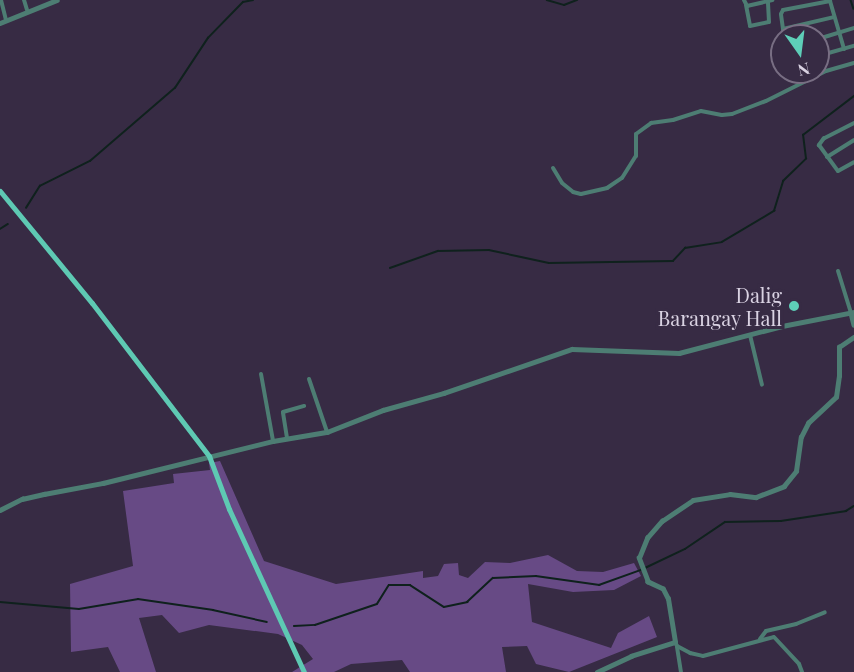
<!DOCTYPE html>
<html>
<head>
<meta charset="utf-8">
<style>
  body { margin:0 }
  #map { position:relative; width:854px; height:672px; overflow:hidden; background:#372b44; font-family:"Playfair Display",serif }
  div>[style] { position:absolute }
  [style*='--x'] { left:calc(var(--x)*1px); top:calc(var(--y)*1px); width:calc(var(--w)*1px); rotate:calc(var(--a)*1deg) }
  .green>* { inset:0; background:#674a85 }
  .stream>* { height:1.5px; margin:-0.75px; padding:0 0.75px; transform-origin:0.75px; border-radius:0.75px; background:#0f211d }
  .minor>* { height:4px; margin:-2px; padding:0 2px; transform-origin:2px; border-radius:2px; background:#4d7d73 }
  .tertiary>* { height:4.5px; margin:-2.25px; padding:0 2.25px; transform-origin:2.25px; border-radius:2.25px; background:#4d7d73 }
  .primary>* { height:5px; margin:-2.5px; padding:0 2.5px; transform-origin:2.5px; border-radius:2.5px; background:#5ec9b3 }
  .dots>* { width:16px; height:16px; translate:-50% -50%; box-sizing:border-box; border:3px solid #372b44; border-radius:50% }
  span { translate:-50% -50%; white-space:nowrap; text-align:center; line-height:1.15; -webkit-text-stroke:6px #372b44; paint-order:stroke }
  .poi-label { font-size:20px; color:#d9d2e2 }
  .right { translate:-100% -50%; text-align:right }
  .north { position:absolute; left:770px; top:24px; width:60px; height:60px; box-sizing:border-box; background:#372b44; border:2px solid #786e83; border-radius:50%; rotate:166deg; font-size:16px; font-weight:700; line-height:24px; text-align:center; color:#d9d2e2 }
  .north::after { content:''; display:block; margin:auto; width:21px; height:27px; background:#5eceb8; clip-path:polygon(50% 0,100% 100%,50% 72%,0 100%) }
</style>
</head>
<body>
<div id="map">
  <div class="green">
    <div style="clip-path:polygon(220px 461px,264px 561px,336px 584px,423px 571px,423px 578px,438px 576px,444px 564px,458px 563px,459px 575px,468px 578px,485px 562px,510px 563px,548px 555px,577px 571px,603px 572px,634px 563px,641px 576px,614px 590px,573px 592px,528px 584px,532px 622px,611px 648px,618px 633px,649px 616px,657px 637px,569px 672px,536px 664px,527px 646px,502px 647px,506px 672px,410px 672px,402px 660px,351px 664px,334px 672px,292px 672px,313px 659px,302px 645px,278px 634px,209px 625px,179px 633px,162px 615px,139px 618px,156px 672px,120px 672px,108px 647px,71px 652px,70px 584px,133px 566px,123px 491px,174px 483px,173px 474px,210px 470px,209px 463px)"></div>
  </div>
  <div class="stream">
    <div style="--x:547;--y:0;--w:18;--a:16"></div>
    <div style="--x:564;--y:5;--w:14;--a:-21"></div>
    <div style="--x:851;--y:0;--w:9;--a:72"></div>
    <div style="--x:26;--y:208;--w:26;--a:-58"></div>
    <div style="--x:40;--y:186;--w:56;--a:-26.6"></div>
    <div style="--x:90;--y:161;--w:112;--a:-40.7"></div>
    <div style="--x:175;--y:88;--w:60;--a:-56.6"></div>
    <div style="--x:208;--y:38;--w:50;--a:-45.8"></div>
    <div style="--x:243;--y:2;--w:10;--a:-11"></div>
    <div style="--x:0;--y:229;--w:9;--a:-32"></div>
    <div style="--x:390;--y:268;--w:51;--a:-19.5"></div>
    <div style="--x:438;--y:251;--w:51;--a:-1.1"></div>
    <div style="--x:489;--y:250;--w:61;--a:12.2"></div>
    <div style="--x:549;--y:263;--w:124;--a:-0.9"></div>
    <div style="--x:673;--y:261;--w:18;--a:-47"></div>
    <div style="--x:685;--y:248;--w:37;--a:-9"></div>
    <div style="--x:722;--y:242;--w:61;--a:-30.8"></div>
    <div style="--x:774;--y:211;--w:31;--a:-73"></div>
    <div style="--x:783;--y:181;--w:32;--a:-44"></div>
    <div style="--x:806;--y:159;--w:24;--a:-97"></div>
    <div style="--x:803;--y:135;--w:64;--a:-37.4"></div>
    <div style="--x:645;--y:568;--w:44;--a:-25.4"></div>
    <div style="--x:685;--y:549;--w:48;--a:-34"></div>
    <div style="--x:725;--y:522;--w:56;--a:-1"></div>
    <div style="--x:781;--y:521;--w:66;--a:-8.7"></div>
    <div style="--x:846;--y:511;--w:9;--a:-32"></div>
    <div style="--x:0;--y:602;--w:79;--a:5.1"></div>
    <div style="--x:79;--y:609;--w:60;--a:-9.6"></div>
    <div style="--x:138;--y:599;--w:76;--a:8.3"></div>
    <div style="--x:213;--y:610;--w:55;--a:12.5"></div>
    <div style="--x:294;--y:626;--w:21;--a:-3"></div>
    <div style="--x:315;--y:625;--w:65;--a:-18.7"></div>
    <div style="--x:377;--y:604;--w:22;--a:-58"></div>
    <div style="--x:389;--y:585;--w:21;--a:0"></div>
    <div style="--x:410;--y:585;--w:40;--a:32.9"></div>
    <div style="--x:444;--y:607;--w:24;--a:-12"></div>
    <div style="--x:467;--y:602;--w:35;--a:-43"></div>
    <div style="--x:493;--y:578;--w:43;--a:-2.7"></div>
    <div style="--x:536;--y:576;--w:64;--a:8.1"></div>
    <div style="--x:599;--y:585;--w:45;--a:-19.7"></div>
  </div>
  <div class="minor">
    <div style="--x:1;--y:0;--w:21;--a:76"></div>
    <div style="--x:24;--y:0;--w:10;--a:73"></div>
    <div style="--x:744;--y:0;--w:7;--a:63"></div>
    <div style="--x:747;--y:6;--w:26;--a:-13"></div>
    <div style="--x:830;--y:1;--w:50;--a:73.7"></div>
    <div style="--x:746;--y:5;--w:21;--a:79"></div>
    <div style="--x:750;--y:26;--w:19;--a:-12"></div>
    <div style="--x:769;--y:22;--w:21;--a:-93"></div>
    <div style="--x:783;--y:29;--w:52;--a:-13.2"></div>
    <div style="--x:784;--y:36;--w:22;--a:-98"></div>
    <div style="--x:781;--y:14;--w:4;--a:-63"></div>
    <div style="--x:783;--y:10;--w:48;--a:-10.8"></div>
    <div style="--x:818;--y:39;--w:38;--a:-17"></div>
    <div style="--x:818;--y:56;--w:37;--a:-16"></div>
    <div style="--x:854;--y:123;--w:34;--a:153"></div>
    <div style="--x:824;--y:138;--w:9;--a:126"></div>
    <div style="--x:819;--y:145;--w:32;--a:54"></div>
    <div style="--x:838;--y:171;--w:18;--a:-29"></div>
    <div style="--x:827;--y:157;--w:32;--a:-32"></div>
    <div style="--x:553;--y:168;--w:17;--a:59"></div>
    <div style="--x:562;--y:183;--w:14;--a:39"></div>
    <div style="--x:573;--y:192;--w:8;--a:14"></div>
    <div style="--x:581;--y:194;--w:27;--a:-13"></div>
    <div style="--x:607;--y:188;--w:18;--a:-34"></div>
    <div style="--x:622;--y:178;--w:26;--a:-58"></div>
    <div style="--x:636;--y:156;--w:22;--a:-90"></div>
    <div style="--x:636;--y:134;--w:19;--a:-36"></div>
    <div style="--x:651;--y:123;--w:22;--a:-8"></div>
    <div style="--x:673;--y:120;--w:29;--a:-18"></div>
    <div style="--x:701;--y:111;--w:21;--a:11"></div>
    <div style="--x:722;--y:115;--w:10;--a:-6"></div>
    <div style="--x:732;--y:114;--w:36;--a:-21"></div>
    <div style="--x:766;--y:101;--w:67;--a:-26.6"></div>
    <div style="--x:826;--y:71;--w:29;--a:-16"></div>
    <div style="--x:838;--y:271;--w:44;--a:72.8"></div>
    <div style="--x:750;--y:335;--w:51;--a:76.5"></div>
    <div style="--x:261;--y:374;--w:68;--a:79.8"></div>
    <div style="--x:309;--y:379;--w:56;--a:71.2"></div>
    <div style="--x:287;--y:438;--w:26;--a:-99"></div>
    <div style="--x:283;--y:412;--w:22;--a:-16"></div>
    <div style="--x:760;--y:639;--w:10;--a:-53"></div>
    <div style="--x:766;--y:631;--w:31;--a:-13"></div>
    <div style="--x:796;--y:624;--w:31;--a:-22"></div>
    <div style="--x:675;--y:642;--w:4;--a:63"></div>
    <div style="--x:677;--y:646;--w:15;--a:28"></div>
    <div style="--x:690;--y:653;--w:13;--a:13"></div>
    <div style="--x:703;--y:656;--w:73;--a:-15"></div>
    <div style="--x:774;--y:637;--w:37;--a:47"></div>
    <div style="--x:799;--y:664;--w:9;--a:69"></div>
    <div style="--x:677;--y:647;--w:25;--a:81"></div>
  </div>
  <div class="tertiary">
    <div style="--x:0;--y:23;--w:61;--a:-22"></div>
    <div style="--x:851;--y:313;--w:12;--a:76"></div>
    <div style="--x:0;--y:510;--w:25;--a:-27"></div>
    <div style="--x:22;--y:499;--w:23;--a:-13"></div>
    <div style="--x:44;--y:494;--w:60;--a:-10.6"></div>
    <div style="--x:103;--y:483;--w:175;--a:-13.9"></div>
    <div style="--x:273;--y:441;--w:55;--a:-9.5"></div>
    <div style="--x:327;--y:432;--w:60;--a:-21.4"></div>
    <div style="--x:383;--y:410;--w:63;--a:-15.6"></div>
    <div style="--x:444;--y:393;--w:135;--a:-19"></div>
    <div style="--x:572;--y:349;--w:107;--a:2.1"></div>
    <div style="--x:679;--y:353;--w:106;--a:-14.7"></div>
    <div style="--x:782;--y:326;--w:73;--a:-11"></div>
    <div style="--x:597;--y:672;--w:38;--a:-25"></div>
    <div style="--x:631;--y:656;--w:46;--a:-17.7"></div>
    <div style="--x:675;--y:642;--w:44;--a:-99.2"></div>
    <div style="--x:668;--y:599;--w:11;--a:-117"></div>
    <div style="--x:663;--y:589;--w:17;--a:-155"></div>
    <div style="--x:648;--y:582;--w:26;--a:-111"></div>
    <div style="--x:639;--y:558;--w:22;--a:-68"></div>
    <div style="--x:647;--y:538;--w:23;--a:-49"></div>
    <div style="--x:662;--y:521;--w:37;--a:-34"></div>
    <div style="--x:693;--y:500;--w:37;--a:-9"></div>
    <div style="--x:730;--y:494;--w:26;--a:7"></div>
    <div style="--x:756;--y:497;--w:30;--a:-21"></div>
    <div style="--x:784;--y:486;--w:19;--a:-51"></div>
    <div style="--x:796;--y:471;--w:34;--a:-82"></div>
    <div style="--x:801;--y:437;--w:16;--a:-63"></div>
    <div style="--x:808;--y:423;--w:38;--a:-43"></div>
    <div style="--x:836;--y:397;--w:21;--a:-82"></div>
    <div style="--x:839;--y:376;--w:29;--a:-90"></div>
    <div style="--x:839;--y:347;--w:18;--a:-34"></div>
  </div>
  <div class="primary">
    <div style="--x:0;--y:191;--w:145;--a:50.6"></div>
    <div style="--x:92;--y:303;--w:193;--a:52.6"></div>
    <div style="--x:209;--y:456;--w:57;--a:69.3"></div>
    <div style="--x:229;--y:509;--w:179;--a:65.3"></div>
  </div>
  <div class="dots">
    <div style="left:794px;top:306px;background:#5eceb8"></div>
  </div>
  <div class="poi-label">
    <span class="right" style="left:782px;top:306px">Dalig<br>Barangay Hall</span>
  </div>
  <div class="north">N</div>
</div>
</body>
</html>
